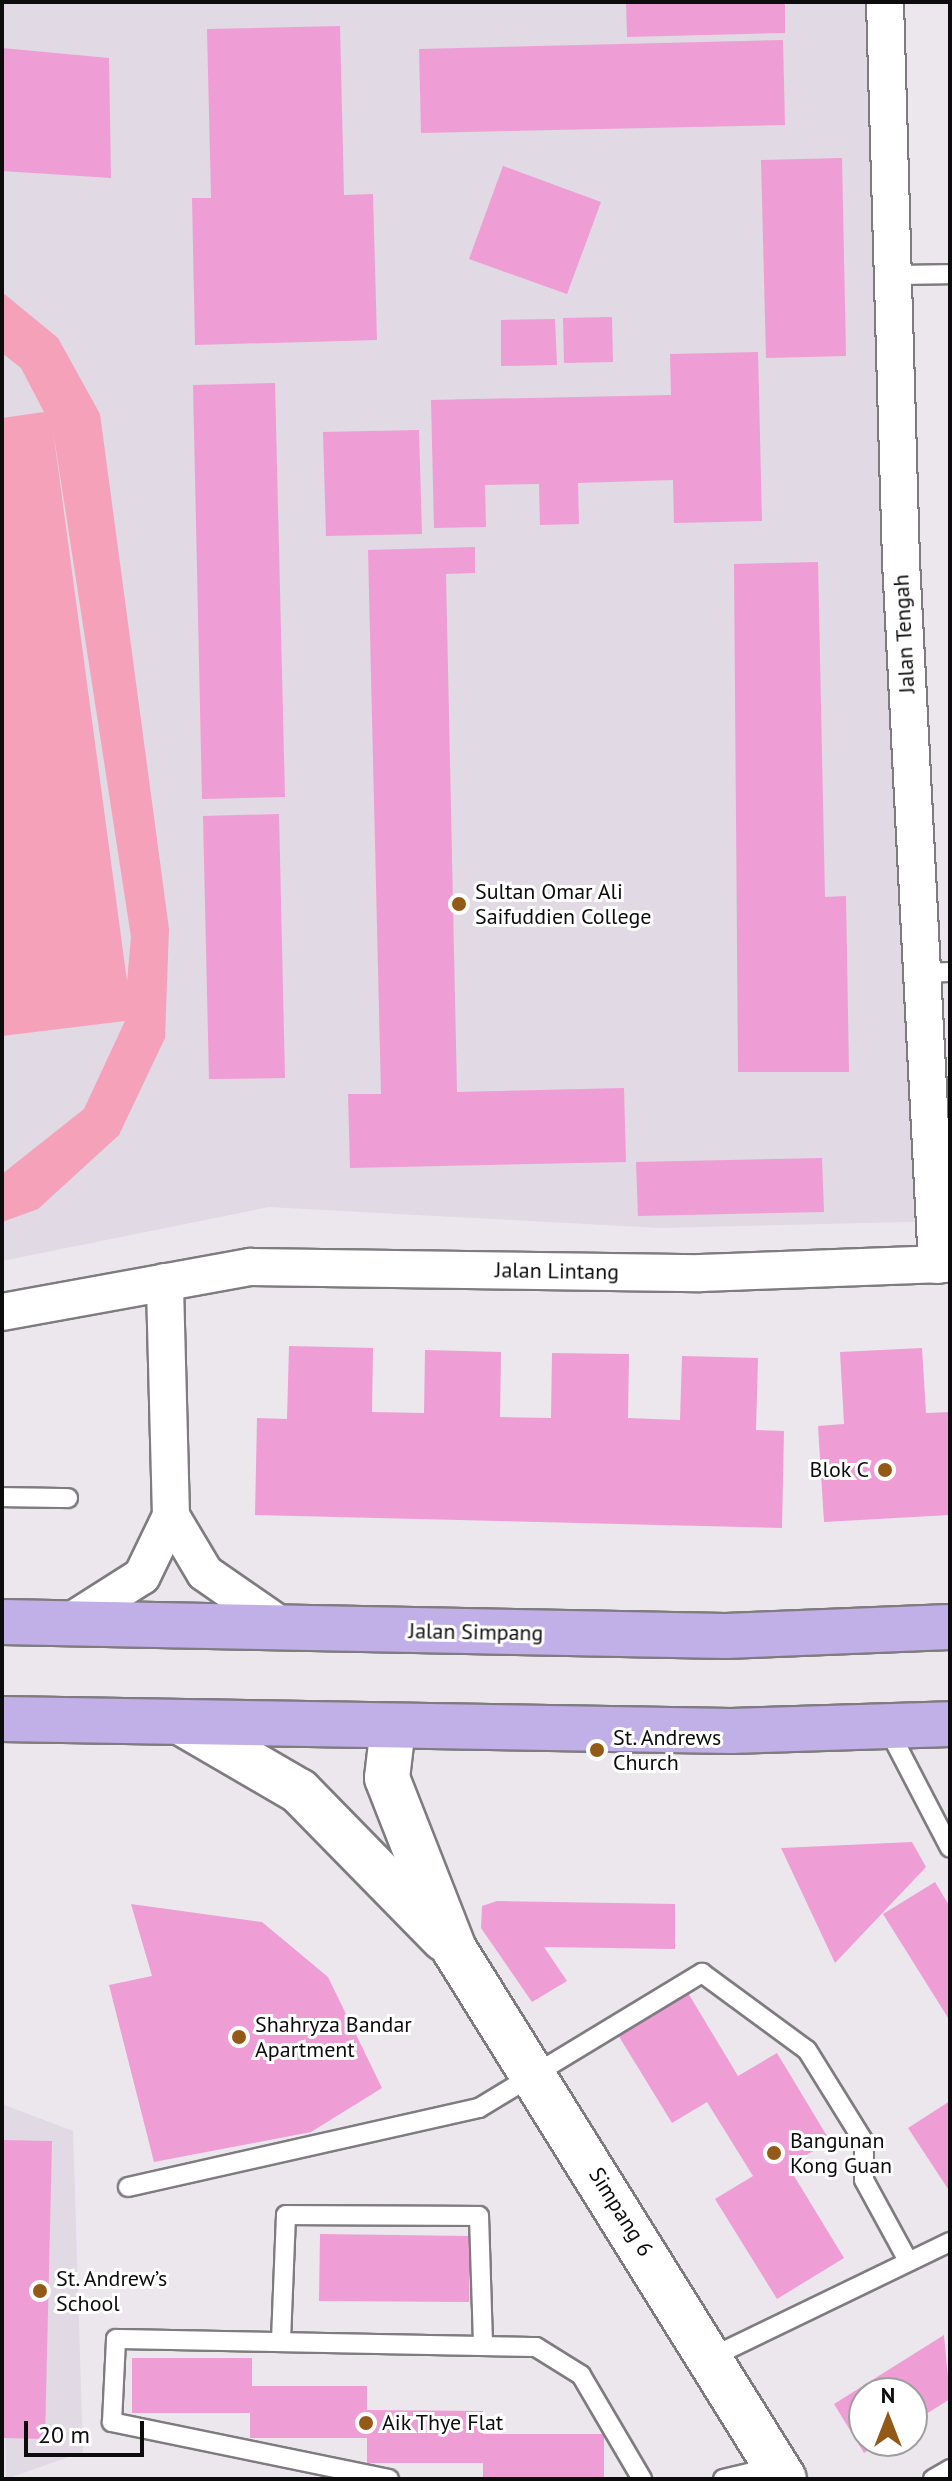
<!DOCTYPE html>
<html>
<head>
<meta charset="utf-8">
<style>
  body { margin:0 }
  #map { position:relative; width:952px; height:2481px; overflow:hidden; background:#ebe7ec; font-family:"PT Sans",sans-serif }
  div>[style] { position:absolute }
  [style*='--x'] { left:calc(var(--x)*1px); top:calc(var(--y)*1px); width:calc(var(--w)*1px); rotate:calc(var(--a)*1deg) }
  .built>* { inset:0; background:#e1d9e3 }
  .green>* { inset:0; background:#f5a1ba }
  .building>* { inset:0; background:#ef9dd5 }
  .roads { filter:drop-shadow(2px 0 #7f7c80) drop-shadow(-2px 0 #7f7c80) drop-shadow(0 2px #7f7c80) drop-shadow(0 -2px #7f7c80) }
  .lane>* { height:18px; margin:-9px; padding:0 9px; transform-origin:9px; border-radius:9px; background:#fff }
  .street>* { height:36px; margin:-18px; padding:0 18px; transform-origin:18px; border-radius:18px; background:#fff }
  .secondary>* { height:44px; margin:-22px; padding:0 22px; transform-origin:22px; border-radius:22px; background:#fff }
  .primary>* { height:44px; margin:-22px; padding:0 22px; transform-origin:22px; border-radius:22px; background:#c1afe7 }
  .dots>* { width:22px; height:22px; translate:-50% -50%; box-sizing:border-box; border:4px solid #fff; border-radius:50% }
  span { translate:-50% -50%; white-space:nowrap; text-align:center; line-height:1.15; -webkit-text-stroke:6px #fff; paint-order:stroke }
  .street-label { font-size:22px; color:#0d0c0d }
  .poi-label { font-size:22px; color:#0d0c0d }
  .left { translate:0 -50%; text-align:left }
  .right { translate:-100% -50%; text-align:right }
  .frame { position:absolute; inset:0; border:4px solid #0d0c0d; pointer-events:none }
  .north { position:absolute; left:848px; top:2377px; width:80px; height:80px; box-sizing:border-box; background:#fff; border:2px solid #9e9e9e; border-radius:50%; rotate:0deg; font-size:22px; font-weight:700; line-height:32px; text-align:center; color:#0d0c0d }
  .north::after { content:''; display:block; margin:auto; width:28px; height:36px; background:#935916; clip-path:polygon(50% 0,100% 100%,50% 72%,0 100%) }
  .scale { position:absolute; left:24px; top:2421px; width:120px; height:36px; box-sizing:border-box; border:4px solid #0d0c0d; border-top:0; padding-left:10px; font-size:24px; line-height:28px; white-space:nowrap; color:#0d0c0d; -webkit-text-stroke:6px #fff; paint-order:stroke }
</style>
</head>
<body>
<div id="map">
  <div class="built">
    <div style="clip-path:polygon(2px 2px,866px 2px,889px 602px,945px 1221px,660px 1228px,269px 1207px,2px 1261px)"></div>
    <div style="clip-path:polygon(2px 2104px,73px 2131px,83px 2452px,6px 2479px)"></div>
  </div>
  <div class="green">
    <div style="clip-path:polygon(evenodd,2px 292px,58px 338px,100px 414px,169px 929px,165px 1038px,119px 1135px,38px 1209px,2px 1222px,2px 1174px,84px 1109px,125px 1021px,2px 1036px,2px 418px,44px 412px,21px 368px,2px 353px,2px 292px,53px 430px,131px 937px,127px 982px,127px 981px,53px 430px)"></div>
  </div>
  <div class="building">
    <div style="clip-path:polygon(626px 2px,785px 2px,785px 33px,627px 37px)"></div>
    <div style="clip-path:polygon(340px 26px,344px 195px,373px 194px,377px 340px,195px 345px,192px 198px,211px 198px,207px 29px)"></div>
    <div style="clip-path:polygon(783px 40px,785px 125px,421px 133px,419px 49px)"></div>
    <div style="clip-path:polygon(2px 48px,109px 58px,111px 178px,2px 171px)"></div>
    <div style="clip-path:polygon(842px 158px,846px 356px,766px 358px,761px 160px)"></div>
    <div style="clip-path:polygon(503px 166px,601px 202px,567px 294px,469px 259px)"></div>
    <div style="clip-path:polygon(612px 317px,613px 362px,564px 363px,563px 318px)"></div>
    <div style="clip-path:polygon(555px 319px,557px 365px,501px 366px,501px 320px)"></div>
    <div style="clip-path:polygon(758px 352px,762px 521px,674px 523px,673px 480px,578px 483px,579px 524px,540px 525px,539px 484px,485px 485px,486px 527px,434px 528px,431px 400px,671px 395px,670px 354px)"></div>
    <div style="clip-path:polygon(275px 383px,285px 797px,202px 799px,193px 385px)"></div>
    <div style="clip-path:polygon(419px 430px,422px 534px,326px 536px,323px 432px)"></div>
    <div style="clip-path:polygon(475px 547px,475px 573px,446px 574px,457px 1092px,624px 1088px,626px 1162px,350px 1168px,348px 1094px,381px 1094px,368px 550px)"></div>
    <div style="clip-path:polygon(818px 562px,825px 897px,846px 896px,849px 1072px,738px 1072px,734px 564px)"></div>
    <div style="clip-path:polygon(279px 814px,285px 1078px,209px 1079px,203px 816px)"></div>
    <div style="clip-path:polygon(822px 1158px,824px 1212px,638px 1216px,636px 1162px)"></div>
    <div style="clip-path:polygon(289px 1346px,373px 1348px,372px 1412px,424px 1413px,425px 1350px,501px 1352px,500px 1417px,551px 1418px,552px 1353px,629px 1354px,628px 1418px,680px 1420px,682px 1356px,758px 1358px,756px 1430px,784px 1431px,782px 1528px,255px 1515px,257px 1418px,287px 1419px)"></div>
    <div style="clip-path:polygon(922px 1348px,926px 1413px,950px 1412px,950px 1515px,824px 1522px,818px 1426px,844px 1424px,840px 1352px)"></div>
    <div style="clip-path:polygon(912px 1842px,926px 1867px,835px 1963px,781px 1848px)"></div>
    <div style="clip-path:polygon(935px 1882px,950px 1907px,950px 2021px,883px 1914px)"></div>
    <div style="clip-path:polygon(497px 1901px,675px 1904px,675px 1949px,544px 1947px,567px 1981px,532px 2002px,481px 1928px,482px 1906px)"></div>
    <div style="clip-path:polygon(131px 1904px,262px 1922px,328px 1977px,382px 2088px,311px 2132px,154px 2162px,109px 1985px,152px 1976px)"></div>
    <div style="clip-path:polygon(685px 1988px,738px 2076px,777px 2053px,830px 2141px,788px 2166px,844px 2258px,777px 2299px,715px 2199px,753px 2176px,707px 2102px,672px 2123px,615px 2030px)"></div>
    <div style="clip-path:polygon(950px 2101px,950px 2192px,908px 2128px)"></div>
    <div style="clip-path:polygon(2px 2140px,52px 2141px,45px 2439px,2px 2438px)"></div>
    <div style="clip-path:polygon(320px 2234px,470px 2236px,469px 2302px,319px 2301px)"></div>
    <div style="clip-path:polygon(944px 2335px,950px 2399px,912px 2423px,912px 2393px,864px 2393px,864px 2441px,883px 2441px,864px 2453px,834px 2404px)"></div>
    <div style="clip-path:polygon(132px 2358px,252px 2358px,252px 2386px,367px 2386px,367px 2410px,483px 2411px,483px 2434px,604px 2434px,604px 2479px,483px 2479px,483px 2463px,367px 2463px,367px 2438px,250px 2438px,250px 2413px,132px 2413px)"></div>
  </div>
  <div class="roads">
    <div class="lane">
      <div style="--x:894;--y:275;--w:56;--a:-1"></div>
      <div style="--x:920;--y:973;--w:30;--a:-2"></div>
      <div style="--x:2;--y:1497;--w:66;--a:0.9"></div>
      <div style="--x:887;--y:1727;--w:136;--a:62.5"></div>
      <div style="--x:128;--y:2187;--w:360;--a:-12.7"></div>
      <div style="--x:479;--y:2108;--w:261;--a:-31.2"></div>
      <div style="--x:702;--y:1973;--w:130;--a:36.3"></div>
      <div style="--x:807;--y:2050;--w:108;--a:58.2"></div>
      <div style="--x:864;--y:2142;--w:38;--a:90"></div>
      <div style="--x:864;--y:2180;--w:88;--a:61.4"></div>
      <div style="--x:281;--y:2340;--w:125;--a:-87.7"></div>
      <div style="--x:286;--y:2215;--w:193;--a:0.3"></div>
      <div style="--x:479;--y:2216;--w:125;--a:88.2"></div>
      <div style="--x:710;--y:2358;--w:267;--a:-25.8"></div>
      <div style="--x:389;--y:2479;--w:283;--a:-168.4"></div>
      <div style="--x:112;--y:2422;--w:83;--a:-87.2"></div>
      <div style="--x:116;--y:2339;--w:420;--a:1.1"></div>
      <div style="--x:536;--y:2347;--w:53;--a:31.9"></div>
      <div style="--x:581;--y:2375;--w:121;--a:59.6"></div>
      <div style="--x:723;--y:2479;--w:52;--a:-13.2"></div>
      <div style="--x:933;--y:2479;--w:20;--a:-30"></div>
    </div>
    <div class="street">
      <div style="--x:885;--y:2;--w:559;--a:88.36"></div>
      <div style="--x:901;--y:561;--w:705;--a:87.07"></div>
      <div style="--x:2;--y:1312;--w:252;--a:-10.3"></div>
      <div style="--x:250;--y:1267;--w:450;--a:0.8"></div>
      <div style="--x:700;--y:1273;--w:250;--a:-2.1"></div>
      <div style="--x:171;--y:1516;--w:66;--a:59.2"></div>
      <div style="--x:205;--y:1573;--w:98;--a:34.7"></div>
      <div style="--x:65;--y:1625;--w:91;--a:-32.5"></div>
      <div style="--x:142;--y:1576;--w:67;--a:-64.2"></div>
      <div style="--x:171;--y:1516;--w:234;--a:-91.5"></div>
    </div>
    <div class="secondary">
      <div style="--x:182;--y:1723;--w:135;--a:30.2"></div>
      <div style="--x:299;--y:1791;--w:207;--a:45.6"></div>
      <div style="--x:393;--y:1727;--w:51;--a:96.7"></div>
      <div style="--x:387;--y:1778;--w:184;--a:68.6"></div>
      <div style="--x:454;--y:1949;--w:624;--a:58.09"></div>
    </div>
    <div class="primary">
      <div style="--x:2;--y:1622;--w:724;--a:1.11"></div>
      <div style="--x:726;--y:1636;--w:224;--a:-2.3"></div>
      <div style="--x:2;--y:1719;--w:729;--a:0.94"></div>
      <div style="--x:731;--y:1731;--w:219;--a:-1.8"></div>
    </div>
  </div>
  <div class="dots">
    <div style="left:459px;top:904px;background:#935916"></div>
    <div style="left:885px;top:1470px;background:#935916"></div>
    <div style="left:597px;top:1750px;background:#935916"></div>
    <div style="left:239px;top:2037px;background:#935916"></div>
    <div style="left:774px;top:2153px;background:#935916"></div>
    <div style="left:40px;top:2291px;background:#935916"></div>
    <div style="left:366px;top:2423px;background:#935916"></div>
  </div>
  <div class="street-label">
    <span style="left:904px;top:634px;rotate:-93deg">Jalan Tengah</span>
    <span style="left:557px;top:1271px;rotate:1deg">Jalan Lintang</span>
    <span style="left:476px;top:1632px;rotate:1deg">Jalan Simpang</span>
    <span style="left:621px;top:2212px;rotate:58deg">Simpang 6</span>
  </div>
  <div class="poi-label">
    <span class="left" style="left:475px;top:904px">Sultan Omar Ali<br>Saifuddien College</span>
    <span class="right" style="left:869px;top:1470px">Blok C</span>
    <span class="left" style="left:613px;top:1750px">St. Andrews<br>Church</span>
    <span class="left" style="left:255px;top:2037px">Shahryza Bandar<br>Apartment</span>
    <span class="left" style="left:790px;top:2153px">Bangunan<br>Kong Guan</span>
    <span class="left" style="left:56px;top:2291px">St. Andrew’s<br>School</span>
    <span class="left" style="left:382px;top:2423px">Aik Thye Flat</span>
  </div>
  <div class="frame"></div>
  <div class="north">N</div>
  <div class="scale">20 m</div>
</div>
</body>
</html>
